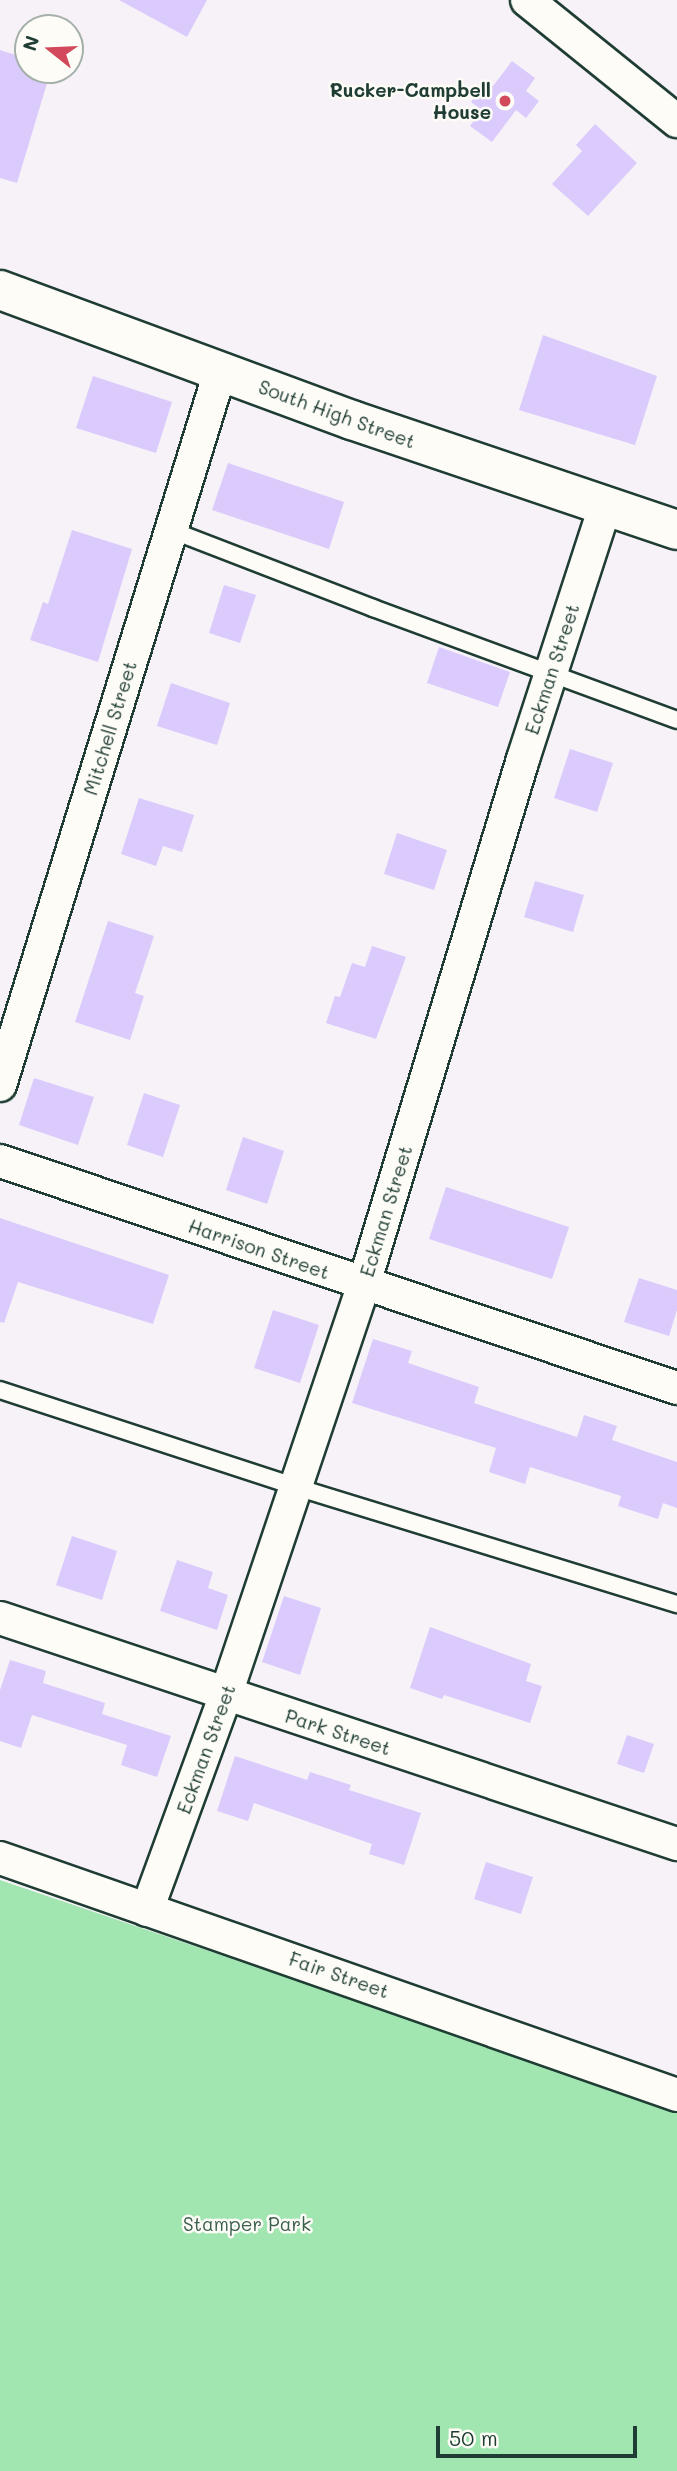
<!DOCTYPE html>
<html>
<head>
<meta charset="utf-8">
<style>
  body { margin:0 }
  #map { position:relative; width:677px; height:2471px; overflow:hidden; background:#f6f2f8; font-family:Mali,sans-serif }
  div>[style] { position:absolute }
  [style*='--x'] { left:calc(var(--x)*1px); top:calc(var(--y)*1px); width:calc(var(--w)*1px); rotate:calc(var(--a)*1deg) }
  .green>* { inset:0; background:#a1e6b1 }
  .building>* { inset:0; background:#dbcbfc }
  .roads { filter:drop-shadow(2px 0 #1f3d34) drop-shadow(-2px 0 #1f3d34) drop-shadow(0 2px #1f3d34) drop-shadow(0 -2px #1f3d34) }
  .lane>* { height:16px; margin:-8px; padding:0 8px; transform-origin:8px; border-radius:8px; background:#fdfcf7 }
  .street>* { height:32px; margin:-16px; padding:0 16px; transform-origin:16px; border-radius:16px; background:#fdfcf7 }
  .secondary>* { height:38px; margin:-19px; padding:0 19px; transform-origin:19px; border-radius:19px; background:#fdfcf7 }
  .dots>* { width:19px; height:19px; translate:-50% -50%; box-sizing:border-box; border:4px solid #fdfcf7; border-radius:50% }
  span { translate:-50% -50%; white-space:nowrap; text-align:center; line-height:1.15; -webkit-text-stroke:5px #fdfcf7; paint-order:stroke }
  .poi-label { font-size:19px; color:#1f3d34; font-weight:700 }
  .right { translate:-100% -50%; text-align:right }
  .street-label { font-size:19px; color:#1f3d34 }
  .park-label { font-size:19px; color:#395f4d }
  .north { position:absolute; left:14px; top:14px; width:70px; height:70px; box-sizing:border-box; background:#fdfcf7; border:2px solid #a4b0a9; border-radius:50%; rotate:288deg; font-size:19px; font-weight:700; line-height:28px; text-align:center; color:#1f3d34 }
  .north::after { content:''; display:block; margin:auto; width:24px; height:32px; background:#d1495b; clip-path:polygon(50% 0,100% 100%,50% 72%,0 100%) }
  .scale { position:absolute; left:436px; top:2426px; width:201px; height:32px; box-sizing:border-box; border:4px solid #1f3d34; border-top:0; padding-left:9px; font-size:21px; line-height:24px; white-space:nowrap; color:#1f3d34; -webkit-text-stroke:5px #fdfcf7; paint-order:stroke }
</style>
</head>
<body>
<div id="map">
  <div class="green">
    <div style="clip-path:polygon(0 1880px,677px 2110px,677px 2471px,0 2471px)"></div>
  </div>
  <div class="building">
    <div style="clip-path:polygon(119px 0,207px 0,187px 37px)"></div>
    <div style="clip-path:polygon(0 50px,28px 59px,28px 70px,51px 70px,17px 183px,0 178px)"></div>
    <div style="clip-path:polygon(512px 61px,535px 78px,526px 91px,539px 101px,526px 118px,516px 110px,492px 142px,470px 126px,482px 110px,471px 102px,486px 81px,493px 86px)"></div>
    <div style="clip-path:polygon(595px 124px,637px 163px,588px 216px,552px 184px,582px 151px,576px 145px)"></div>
    <div style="clip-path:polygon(543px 335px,657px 376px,635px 445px,519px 410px)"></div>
    <div style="clip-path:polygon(93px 376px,172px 402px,156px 453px,76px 428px)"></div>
    <div style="clip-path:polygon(228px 463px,344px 502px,329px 549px,212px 510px)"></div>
    <div style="clip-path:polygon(72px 530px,132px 549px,98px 662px,30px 640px,43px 602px,48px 604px)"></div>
    <div style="clip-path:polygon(224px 585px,256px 595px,240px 643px,209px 633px)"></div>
    <div style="clip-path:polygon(439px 647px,510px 672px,498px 707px,427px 683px)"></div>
    <div style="clip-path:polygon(171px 683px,230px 703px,217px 745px,157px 726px)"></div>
    <div style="clip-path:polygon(570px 749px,613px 763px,597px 812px,554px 798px)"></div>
    <div style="clip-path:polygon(139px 798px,194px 815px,182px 852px,163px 846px,156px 866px,121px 854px)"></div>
    <div style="clip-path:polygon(397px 833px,447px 850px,434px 890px,384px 874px)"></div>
    <div style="clip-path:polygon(535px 881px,584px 895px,573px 932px,524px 917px)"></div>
    <div style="clip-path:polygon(108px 921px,154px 936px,135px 993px,144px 996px,130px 1040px,75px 1022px)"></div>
    <div style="clip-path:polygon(372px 946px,406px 957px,376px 1039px,326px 1023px,335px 996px,340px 997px,352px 963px,365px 967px)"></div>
    <div style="clip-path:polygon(34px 1078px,94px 1097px,78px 1145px,19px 1125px)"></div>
    <div style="clip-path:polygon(144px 1093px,180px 1105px,163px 1157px,127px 1145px)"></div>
    <div style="clip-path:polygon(243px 1137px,284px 1151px,267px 1204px,226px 1190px)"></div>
    <div style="clip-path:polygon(446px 1187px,569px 1227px,552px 1279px,429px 1239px)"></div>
    <div style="clip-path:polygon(0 1218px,169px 1275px,153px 1324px,18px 1282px,4px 1323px,0 1322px)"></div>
    <div style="clip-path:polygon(639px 1278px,677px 1290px,677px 1310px,669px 1336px,624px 1322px)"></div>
    <div style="clip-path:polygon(273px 1310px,319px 1325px,300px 1383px,254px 1368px)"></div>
    <div style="clip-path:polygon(373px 1339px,412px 1351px,408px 1363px,479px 1387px,474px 1403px,577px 1437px,584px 1415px,617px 1426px,612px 1440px,677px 1462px,677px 1508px,663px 1503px,658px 1519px,618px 1506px,621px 1496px,530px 1467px,525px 1484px,489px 1472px,496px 1448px,352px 1403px)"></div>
    <div style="clip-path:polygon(72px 1536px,117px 1551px,102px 1600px,56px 1585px)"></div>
    <div style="clip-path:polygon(177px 1560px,213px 1572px,208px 1588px,228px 1595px,217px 1630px,160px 1611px)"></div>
    <div style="clip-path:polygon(284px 1596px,321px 1608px,300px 1675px,262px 1662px)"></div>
    <div style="clip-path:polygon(430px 1627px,531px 1664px,526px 1681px,542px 1686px,530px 1723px,444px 1695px,442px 1699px,410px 1688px)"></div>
    <div style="clip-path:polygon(10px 1660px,46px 1671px,43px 1683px,105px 1703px,102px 1714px,171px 1736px,157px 1777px,121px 1765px,127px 1745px,32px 1715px,21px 1748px,0 1741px,0 1690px)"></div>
    <div style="clip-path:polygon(627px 1735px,654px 1744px,644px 1773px,617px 1764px)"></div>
    <div style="clip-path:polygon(235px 1756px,307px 1780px,310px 1772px,351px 1785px,349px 1790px,421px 1813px,404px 1865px,369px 1854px,372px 1844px,254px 1803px,248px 1821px,217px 1811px)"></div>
    <div style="clip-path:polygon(486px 1862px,533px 1877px,521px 1914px,474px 1899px)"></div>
  </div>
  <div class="roads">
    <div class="lane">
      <div style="--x:171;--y:530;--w:217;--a:21.1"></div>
      <div style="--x:373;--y:608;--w:324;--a:20.2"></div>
      <div style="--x:0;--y:1390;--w:311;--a:18.1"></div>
      <div style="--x:296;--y:1487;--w:399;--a:17.1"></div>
    </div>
    <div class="street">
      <div style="--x:527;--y:0;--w:193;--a:38.9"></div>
      <div style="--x:0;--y:1085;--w:746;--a:-72.85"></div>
      <div style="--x:0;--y:1161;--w:714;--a:18.54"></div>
      <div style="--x:0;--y:1618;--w:714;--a:18.46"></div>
      <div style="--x:0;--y:1858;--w:717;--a:19.29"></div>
      <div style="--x:147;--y:1910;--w:230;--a:-69.9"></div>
      <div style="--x:226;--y:1694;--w:433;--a:-71.4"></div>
      <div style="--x:364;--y:1284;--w:549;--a:-73.15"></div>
      <div style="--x:523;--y:759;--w:266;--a:-72"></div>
    </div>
    <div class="secondary">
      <div style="--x:0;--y:290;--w:375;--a:20.3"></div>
      <div style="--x:352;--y:420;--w:343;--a:18.7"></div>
    </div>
  </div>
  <div class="dots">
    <div style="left:505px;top:101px;background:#d1495b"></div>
  </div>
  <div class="poi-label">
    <span class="right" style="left:491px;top:101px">Rucker-Campbell<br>House</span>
  </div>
  <div class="street-label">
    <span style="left:337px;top:414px;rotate:20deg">South High Street</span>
    <span style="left:552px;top:669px;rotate:-72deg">Eckman Street</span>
    <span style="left:110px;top:728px;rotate:-73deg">Mitchell Street</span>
    <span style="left:386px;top:1211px;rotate:-73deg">Eckman Street</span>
    <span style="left:259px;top:1249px;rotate:19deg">Harrison Street</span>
    <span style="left:338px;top:1732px;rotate:18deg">Park Street</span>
    <span style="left:206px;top:1749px;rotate:-70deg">Eckman Street</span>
    <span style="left:339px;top:1975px;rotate:19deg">Fair Street</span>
  </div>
  <div class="park-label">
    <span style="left:247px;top:2224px">Stamper Park</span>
  </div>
  <div class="north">N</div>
  <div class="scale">50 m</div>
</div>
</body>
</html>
